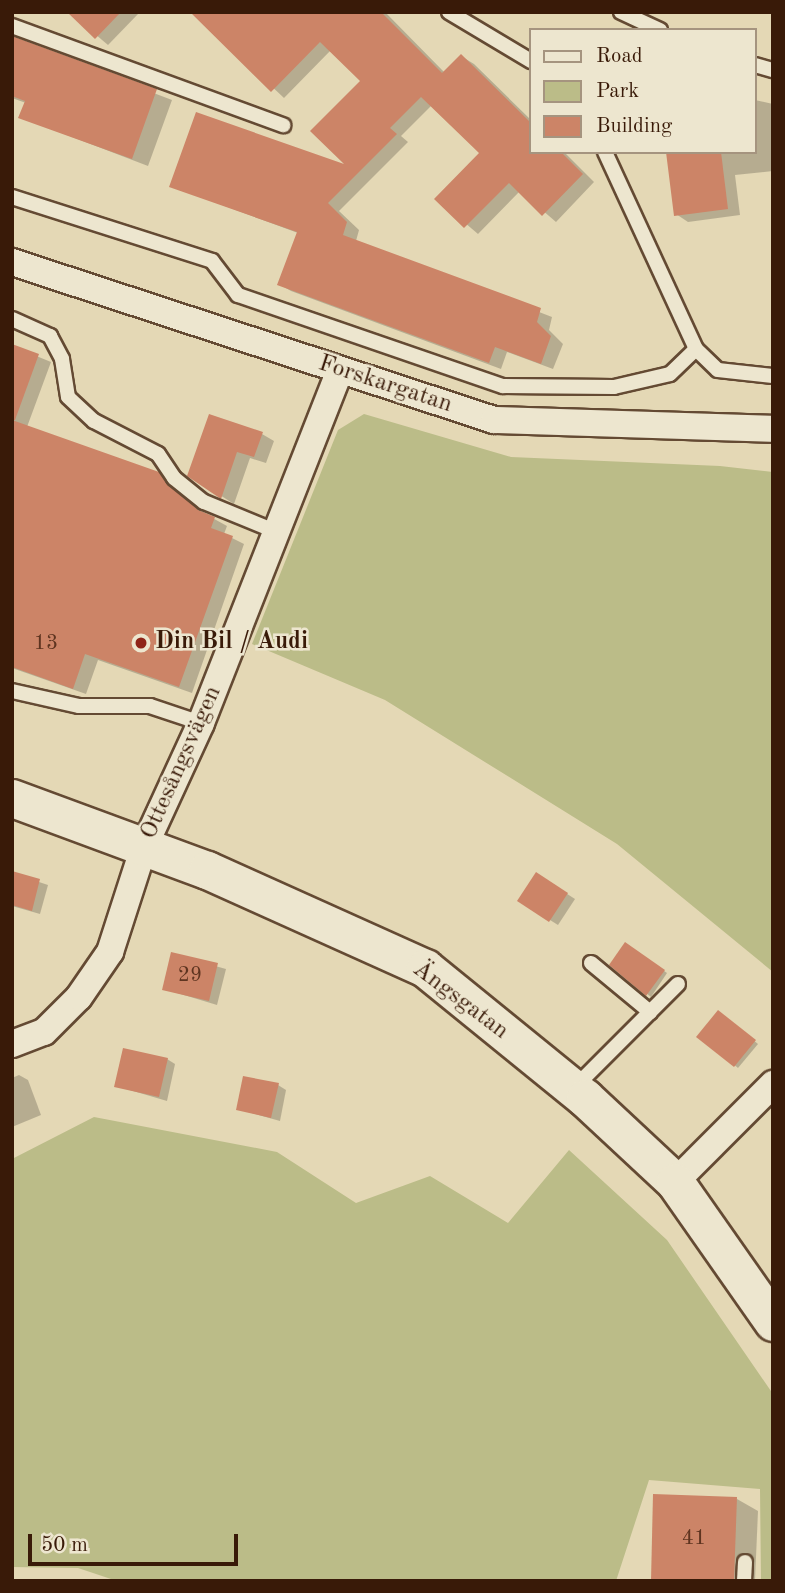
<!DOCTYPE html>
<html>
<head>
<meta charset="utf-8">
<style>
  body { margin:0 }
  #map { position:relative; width:785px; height:1593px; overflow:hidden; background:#e4d8b5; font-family:"Old Standard TT",serif }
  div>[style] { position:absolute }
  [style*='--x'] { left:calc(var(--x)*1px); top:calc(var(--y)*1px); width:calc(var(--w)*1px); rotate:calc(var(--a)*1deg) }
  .green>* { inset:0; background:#bbbc88 }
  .shadow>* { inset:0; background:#0003 }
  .building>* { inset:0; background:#cc8467 }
  .roads { filter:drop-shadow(2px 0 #644a33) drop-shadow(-2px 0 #644a33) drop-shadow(0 2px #644a33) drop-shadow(0 -2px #644a33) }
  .lane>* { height:14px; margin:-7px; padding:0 7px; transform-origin:7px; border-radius:7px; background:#ede6cf }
  .street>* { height:26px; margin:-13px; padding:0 13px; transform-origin:13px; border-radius:13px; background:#ede6cf }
  .secondary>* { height:37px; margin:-18.5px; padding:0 18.5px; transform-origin:18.5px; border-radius:18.5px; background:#ede6cf }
  .dots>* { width:19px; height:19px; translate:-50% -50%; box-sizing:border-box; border:4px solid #ede6cf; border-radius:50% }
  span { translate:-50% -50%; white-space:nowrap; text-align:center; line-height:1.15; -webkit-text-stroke:5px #ede6cf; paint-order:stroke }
  .number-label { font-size:21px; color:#5e3420 }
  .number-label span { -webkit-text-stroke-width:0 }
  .street-label { font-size:24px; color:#391a08 }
  .poi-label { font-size:24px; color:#391a08; font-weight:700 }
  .left { translate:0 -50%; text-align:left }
  .frame { position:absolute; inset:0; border:14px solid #391a08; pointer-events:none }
  .legend { position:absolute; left:529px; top:28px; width:228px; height:126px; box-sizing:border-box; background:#ede6cf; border:2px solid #a5947f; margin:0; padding:9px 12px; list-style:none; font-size:21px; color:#391a08 }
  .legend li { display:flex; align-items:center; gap:14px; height:35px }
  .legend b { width:35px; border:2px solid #a5947f }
  .scale { position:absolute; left:28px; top:1534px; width:210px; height:32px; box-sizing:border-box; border:4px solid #391a08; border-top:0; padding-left:9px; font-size:21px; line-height:24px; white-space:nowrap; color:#391a08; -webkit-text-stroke:5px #ede6cf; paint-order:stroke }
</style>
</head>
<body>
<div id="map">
  <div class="green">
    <div style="clip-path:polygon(364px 414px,511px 457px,720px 466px,773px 472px,773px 972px,617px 844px,385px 700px,252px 644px,338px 430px)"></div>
    <div style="clip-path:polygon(94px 1117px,277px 1152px,356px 1203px,430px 1176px,508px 1223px,569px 1150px,667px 1240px,773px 1394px,773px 1581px,761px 1581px,760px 1489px,649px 1480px,616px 1581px,117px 1581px,78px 1568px,12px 1567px,12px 1159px)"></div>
  </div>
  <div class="shadow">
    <div style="clip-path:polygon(69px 12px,140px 12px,108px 45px)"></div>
    <div style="clip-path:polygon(193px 12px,385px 12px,445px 73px,461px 56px,474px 64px,531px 120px,531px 152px,564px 152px,594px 182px,556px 222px,520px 191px,478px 234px,437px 199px,481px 153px,432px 105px,401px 136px,408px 142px,339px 211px,359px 230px,356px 241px,552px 317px,549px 330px,563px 344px,553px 369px,507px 352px,501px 369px,291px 291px,279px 284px,298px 233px,171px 186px,351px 169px,362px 81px,331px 50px,284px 98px)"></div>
    <div style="clip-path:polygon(12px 39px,172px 100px,148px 166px,20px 117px,26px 103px,12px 98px)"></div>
    <div style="clip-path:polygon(755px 100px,773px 104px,773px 171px,735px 175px,740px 215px,688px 222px,676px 214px,668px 152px,755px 152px)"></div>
    <div style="clip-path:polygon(12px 346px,51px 362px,27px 427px,158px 474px,207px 515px,227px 526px,224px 534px,244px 544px,192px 693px,98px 660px,86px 694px,12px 668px)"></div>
    <div style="clip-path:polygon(262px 434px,274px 441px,266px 463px,250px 458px,234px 504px,190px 476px)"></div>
    <div style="clip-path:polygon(12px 873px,48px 885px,40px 914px,12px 906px)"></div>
    <div style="clip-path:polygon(544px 879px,575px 899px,558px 925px,550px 920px)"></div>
    <div style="clip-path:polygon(629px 946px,667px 973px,651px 997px,611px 965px)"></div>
    <div style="clip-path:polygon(172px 954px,226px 969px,217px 1005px,164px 989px)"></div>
    <div style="clip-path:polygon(722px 1014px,758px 1044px,738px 1068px,699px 1036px)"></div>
    <div style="clip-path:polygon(167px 1059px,175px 1064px,167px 1101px,116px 1086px)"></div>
    <div style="clip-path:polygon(19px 1075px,28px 1080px,41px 1115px,12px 1127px,12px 1078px)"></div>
    <div style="clip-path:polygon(278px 1085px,286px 1090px,280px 1121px,237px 1109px)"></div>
    <div style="clip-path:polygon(737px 1499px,758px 1511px,755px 1581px,653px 1581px)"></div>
  </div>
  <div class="building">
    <div style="clip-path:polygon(67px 12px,121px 12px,95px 39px)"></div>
    <div style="clip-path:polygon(190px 12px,381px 12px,442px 73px,461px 54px,531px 123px,531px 152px,561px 152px,583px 174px,542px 216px,509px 183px,464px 228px,434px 199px,479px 153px,421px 97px,390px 128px,397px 134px,328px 203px,347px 222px,343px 235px,541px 308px,537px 322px,551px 336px,541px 364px,495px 347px,489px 363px,277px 285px,297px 232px,169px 187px,196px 112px,344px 164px,310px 131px,360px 81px,320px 42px,271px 92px)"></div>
    <div style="clip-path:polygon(12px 36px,157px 89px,132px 159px,18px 118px,25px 101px,12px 96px)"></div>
    <div style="clip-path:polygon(666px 152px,721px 152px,728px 209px,674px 216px)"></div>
    <div style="clip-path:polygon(12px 344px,39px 354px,15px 420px,12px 420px)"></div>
    <div style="clip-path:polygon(209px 414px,263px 432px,254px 457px,237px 452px,221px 499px,187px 476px)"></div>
    <div style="clip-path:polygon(12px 420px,159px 472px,198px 510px,215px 517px,211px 528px,233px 536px,179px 687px,85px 654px,73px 689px,12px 667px)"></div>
    <div style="clip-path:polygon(12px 871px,40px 879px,32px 911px,12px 905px)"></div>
    <div style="clip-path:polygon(536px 872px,568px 893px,549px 922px,517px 901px)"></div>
    <div style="clip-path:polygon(625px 942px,665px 970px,646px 996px,609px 965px)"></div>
    <div style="clip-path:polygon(171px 952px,218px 963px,209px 1001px,162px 990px)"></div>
    <div style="clip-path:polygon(718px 1010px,756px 1040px,734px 1067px,696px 1037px)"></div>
    <div style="clip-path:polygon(123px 1048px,168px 1058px,159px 1097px,114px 1087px)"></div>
    <div style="clip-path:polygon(243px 1076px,279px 1083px,271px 1118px,236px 1110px)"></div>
    <div style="clip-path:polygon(653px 1494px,737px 1497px,734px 1581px,651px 1581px)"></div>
  </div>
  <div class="roads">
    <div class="lane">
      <div style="--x:449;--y:12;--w:96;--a:30.9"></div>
      <div style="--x:621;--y:12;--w:43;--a:24.8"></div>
      <div style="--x:12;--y:26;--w:289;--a:20.1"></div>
      <div style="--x:755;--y:65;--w:19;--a:16"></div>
      <div style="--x:605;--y:152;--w:217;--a:65.2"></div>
      <div style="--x:12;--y:197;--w:210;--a:17.7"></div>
      <div style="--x:212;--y:261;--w:43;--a:52.6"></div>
      <div style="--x:238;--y:295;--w:280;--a:19"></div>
      <div style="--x:503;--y:386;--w:111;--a:0.5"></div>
      <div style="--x:614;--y:387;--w:57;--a:-13.1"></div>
      <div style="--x:670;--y:374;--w:36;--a:-44"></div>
      <div style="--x:696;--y:349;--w:30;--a:44"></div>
      <div style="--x:718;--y:370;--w:55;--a:6.2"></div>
      <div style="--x:12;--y:319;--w:42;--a:24.1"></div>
      <div style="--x:50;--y:336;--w:26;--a:62"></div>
      <div style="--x:62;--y:359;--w:38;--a:81"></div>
      <div style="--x:68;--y:397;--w:35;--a:43"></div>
      <div style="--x:94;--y:421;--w:72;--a:27.3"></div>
      <div style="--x:158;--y:454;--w:29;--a:56"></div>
      <div style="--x:174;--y:478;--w:38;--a:39"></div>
      <div style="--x:204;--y:502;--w:79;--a:22.3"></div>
      <div style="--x:12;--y:691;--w:69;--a:12.6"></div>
      <div style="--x:79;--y:706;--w:71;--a:0"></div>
      <div style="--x:150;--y:706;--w:54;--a:18.4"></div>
      <div style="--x:591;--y:963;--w:77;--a:39.7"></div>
      <div style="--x:574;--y:1088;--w:147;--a:-45"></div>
      <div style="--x:744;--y:1581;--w:19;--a:-87"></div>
    </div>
    <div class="street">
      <div style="--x:12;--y:262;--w:507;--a:18.15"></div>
      <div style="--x:494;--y:420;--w:279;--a:1.8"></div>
      <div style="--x:12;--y:1044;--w:34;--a:-21"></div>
      <div style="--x:44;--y:1032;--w:49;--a:-45"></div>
      <div style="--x:79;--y:997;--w:55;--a:-55.4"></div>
      <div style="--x:110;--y:952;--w:110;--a:-72.1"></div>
      <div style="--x:144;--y:847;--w:136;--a:-65.3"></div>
      <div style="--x:201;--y:723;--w:379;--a:-68.5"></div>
      <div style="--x:675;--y:1182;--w:139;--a:-45"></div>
    </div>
    <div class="secondary">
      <div style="--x:12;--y:798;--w:208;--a:20.3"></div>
      <div style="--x:207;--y:870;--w:239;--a:24.2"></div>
      <div style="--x:425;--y:968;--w:206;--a:39.1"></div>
      <div style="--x:585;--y:1098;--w:123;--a:43"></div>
      <div style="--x:675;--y:1182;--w:171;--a:55"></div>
    </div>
  </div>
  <div class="dots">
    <div style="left:141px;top:643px;background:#8f2418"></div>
  </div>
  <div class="number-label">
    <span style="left:46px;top:644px">13</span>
    <span style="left:190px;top:976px">29</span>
    <span style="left:694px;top:1539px">41</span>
  </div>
  <div class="street-label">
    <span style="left:385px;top:385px;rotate:18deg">Forskargatan</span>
    <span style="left:182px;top:763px;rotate:-66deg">Ottesångsvägen</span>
    <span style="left:460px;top:1001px;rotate:37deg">Ängsgatan</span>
  </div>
  <div class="poi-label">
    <span class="left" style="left:155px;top:643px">Din Bil / Audi</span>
  </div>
  <div class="frame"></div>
  <ul class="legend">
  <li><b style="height:9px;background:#ede6cf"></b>Road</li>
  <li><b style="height:19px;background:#bbbc88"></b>Park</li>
  <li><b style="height:19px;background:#cc8467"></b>Building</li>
  </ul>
  <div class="scale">50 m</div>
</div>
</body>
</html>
